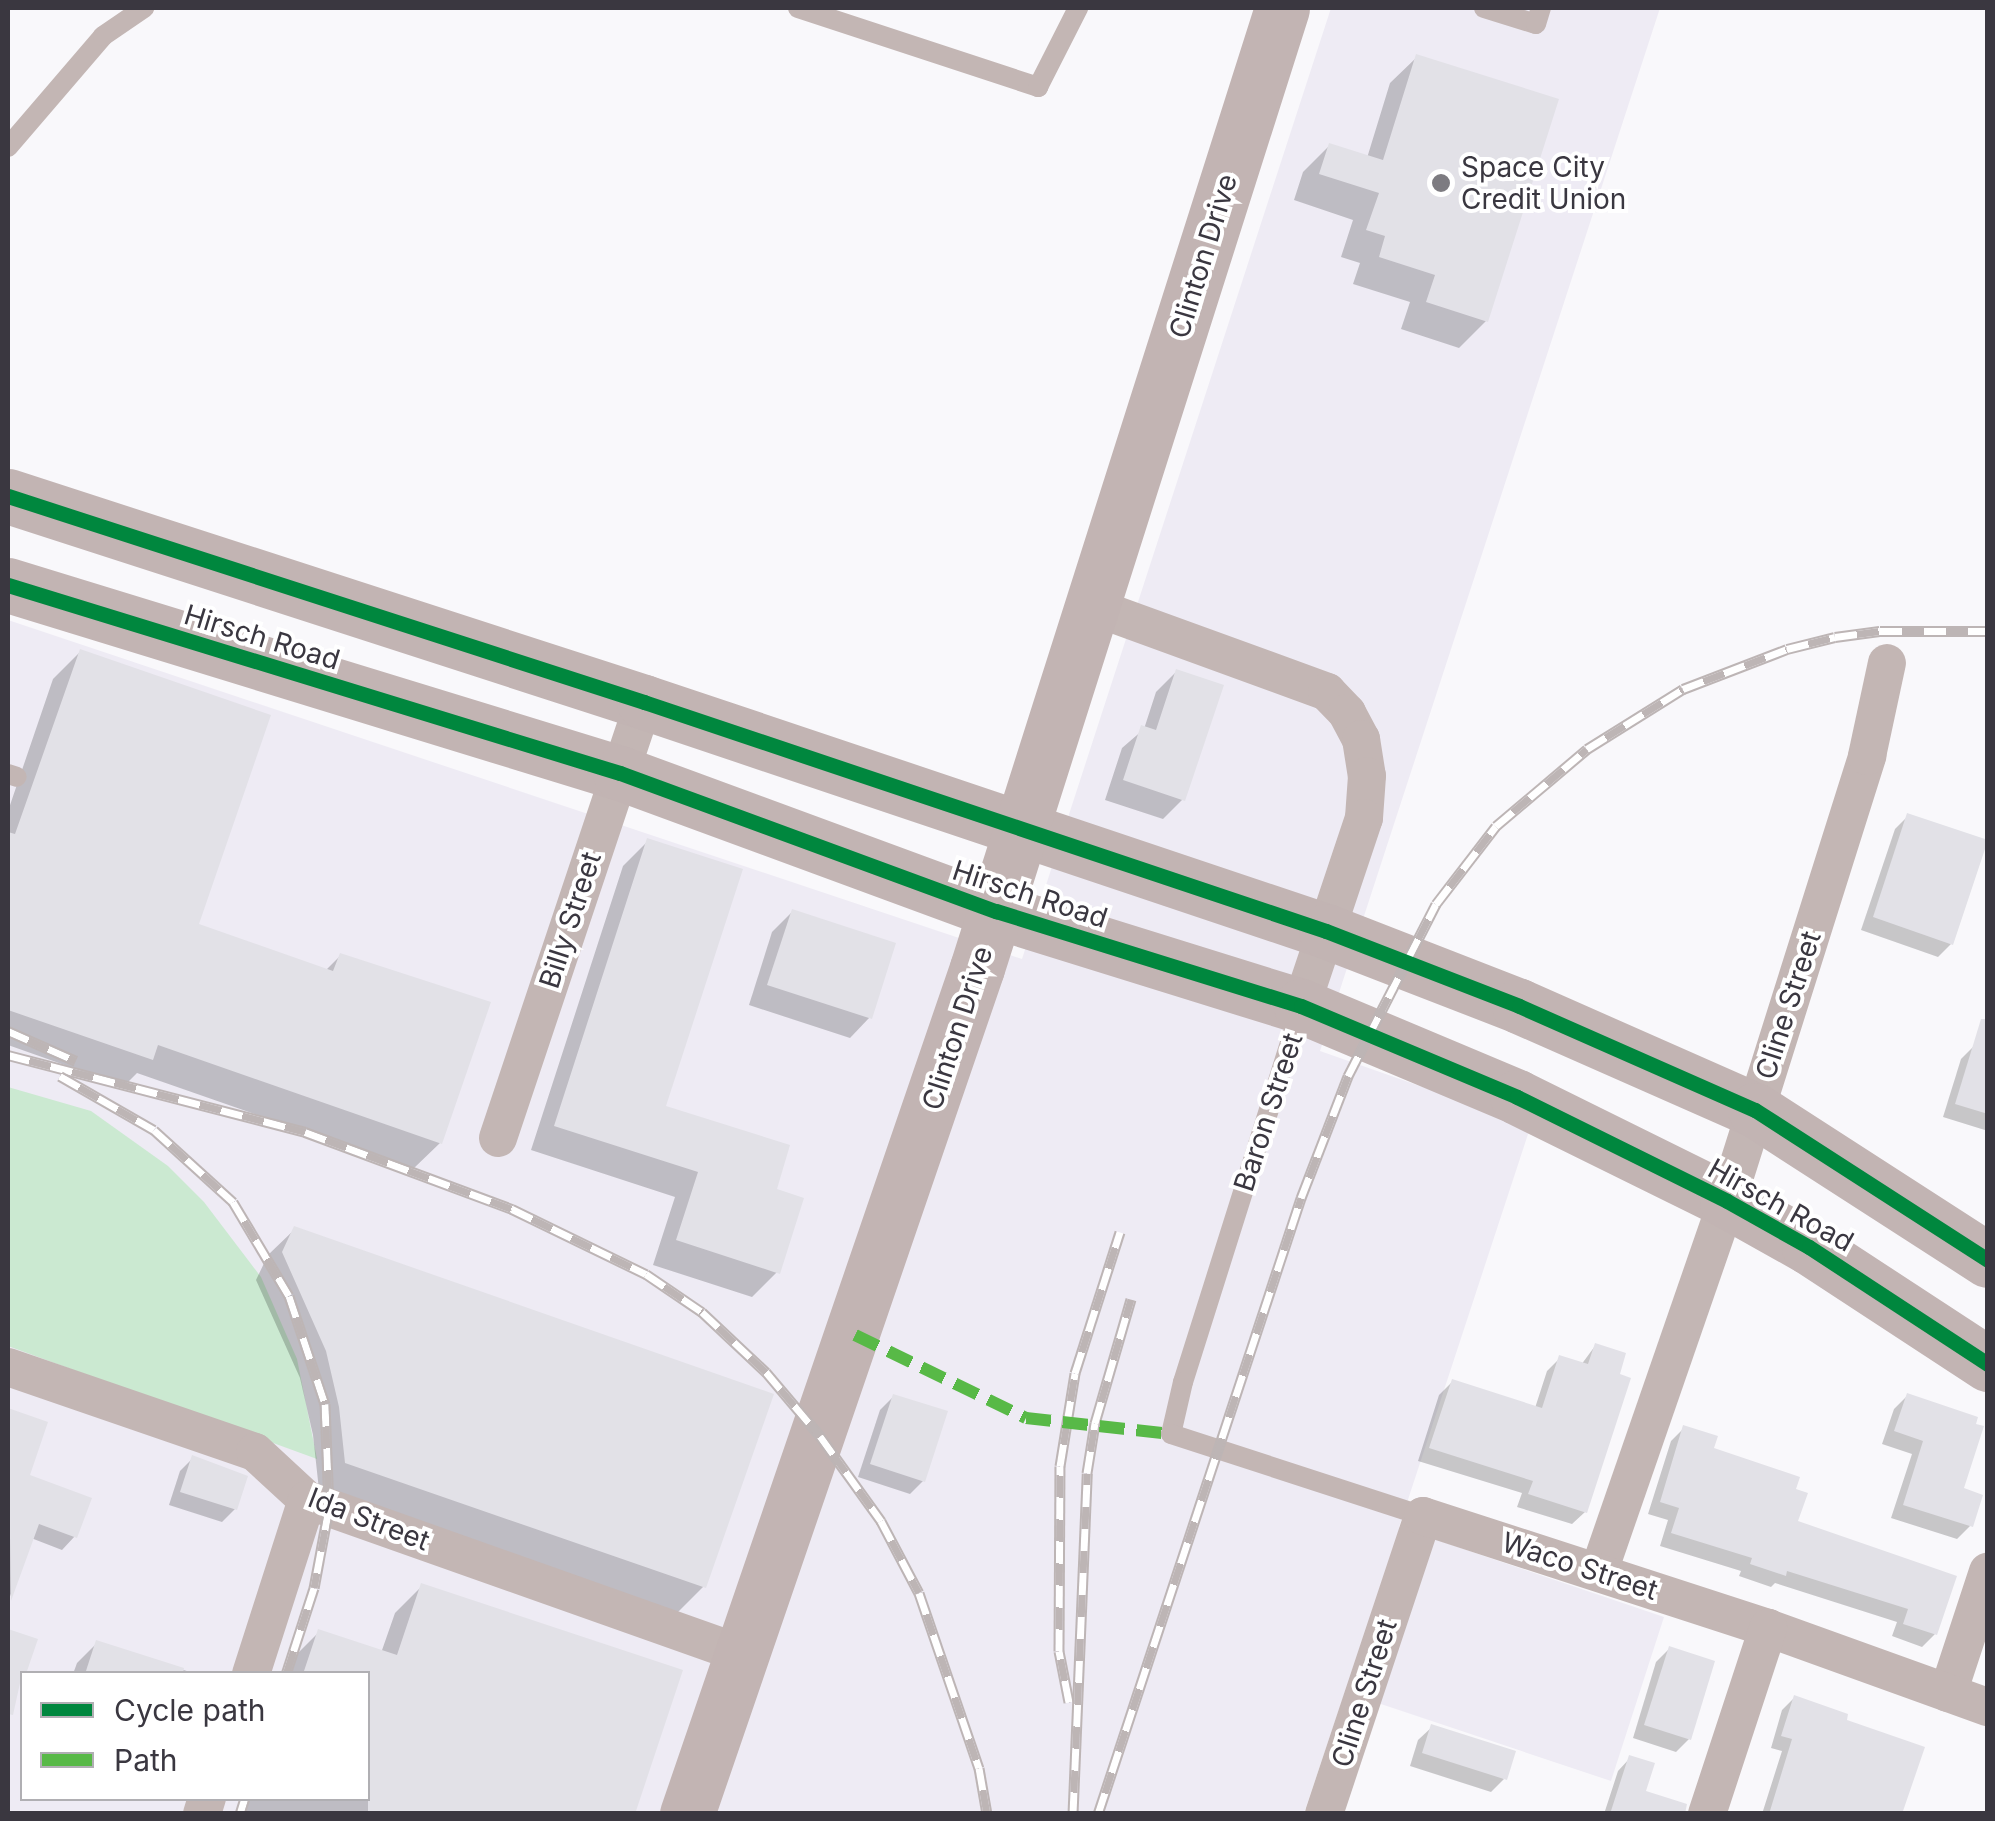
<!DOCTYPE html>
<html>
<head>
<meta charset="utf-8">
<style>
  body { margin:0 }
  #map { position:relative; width:1995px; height:1821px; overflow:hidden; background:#f9f8fb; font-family:Inter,sans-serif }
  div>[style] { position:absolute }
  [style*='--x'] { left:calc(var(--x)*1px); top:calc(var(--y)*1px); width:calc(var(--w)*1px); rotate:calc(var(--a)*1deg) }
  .built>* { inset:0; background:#eeebf4 }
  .green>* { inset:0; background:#cbe9d1 }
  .shadow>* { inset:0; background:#0003 }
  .building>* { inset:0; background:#e2e1e7 }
  .lane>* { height:20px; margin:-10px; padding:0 10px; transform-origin:10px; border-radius:10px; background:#c3b6b4 }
  .street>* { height:38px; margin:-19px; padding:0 19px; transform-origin:19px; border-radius:19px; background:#c3b6b4 }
  .secondary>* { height:55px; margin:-27.5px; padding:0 27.5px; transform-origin:27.5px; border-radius:27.5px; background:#c2b4b3 }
  .rail>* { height:11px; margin-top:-5.5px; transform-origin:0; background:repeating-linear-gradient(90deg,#fff 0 22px,#bdb5b5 0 44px); box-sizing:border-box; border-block:2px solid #bdb5b5 }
  .quiet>* { height:12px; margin-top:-6px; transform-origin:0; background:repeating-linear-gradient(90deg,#58b947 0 25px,transparent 0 37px) }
  .cycleway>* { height:15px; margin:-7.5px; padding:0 7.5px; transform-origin:7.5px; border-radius:7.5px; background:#00873e }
  .dots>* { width:28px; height:28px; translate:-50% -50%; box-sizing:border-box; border:5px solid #fff; border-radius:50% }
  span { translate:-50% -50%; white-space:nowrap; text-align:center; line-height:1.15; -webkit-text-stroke:8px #fff; paint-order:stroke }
  .poi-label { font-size:28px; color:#3a3740 }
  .left { translate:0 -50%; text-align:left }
  .street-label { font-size:28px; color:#3a3740 }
  .frame { position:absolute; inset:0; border:10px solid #3a3740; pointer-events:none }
  .legend { position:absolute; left:20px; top:1671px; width:350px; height:130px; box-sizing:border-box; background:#fff; border:2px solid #b0afb3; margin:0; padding:12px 18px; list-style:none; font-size:30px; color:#3a3740 }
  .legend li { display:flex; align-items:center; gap:20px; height:50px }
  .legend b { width:50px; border:2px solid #b0afb3 }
</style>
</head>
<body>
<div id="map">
  <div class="built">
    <div style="clip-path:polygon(evenodd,1331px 8px,1660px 8px,1320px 1051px,1531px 1125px,1399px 1527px,1664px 1617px,1611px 1781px,1345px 1692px,1304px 1813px,8px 1814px,8px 620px,1022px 959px,1331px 8px,22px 1674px,368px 1674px,368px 1798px,22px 1798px,22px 1674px)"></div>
  </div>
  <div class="green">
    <div style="clip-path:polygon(8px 1087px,91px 1111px,168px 1166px,204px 1202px,261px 1277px,297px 1359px,317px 1459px,8px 1346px)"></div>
  </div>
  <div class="shadow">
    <div style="clip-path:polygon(1417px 57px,1486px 321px,1459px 348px,1401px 329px,1410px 302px,1353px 284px,1360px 263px,1341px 257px,1353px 220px,1294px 200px,1303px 172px,1329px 146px,1367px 158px,1390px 83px)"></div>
    <div style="clip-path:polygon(80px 652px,195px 926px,325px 971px,340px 956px,440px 1143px,413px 1169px,137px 1073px,124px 1086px,8px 1045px,8px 811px,53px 679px)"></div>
    <div style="clip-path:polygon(1176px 672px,1183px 799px,1163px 819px,1105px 800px,1122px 748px,1144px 729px,1156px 692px)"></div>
    <div style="clip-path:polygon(1908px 816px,1951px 944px,1938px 957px,1861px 930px,1895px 829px)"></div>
    <div style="clip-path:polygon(648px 841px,663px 1107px,774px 1190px,777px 1272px,752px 1297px,653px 1265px,675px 1197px,531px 1150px,623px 866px)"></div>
    <div style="clip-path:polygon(792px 912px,870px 1017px,850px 1038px,749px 1005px,772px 932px)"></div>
    <div style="clip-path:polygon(1974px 1046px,1988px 1050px,1988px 1131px,1943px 1117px,1961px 1059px)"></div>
    <div style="clip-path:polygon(295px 1229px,704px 1586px,677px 1613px,319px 1490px,313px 1435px,300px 1378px,256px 1280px,268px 1255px)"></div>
    <div style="clip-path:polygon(1595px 1346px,1585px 1512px,1572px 1524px,1517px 1507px,1522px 1493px,1418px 1461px,1439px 1395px,1452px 1382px,1535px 1408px,1547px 1371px,1560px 1358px,1581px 1365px)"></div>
    <div style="clip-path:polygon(1907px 1396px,1960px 1490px,1970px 1526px,1957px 1539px,1891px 1518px,1912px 1454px,1882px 1444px,1894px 1409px)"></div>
    <div style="clip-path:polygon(893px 1397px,923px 1481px,910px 1494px,858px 1477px,880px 1410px)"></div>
    <div style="clip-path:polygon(8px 1411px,45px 1423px,27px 1477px,75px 1536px,62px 1550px,31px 1538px,8px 1602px)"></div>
    <div style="clip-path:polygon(1684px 1428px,1711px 1450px,1793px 1490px,1795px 1522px,1954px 1577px,1935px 1634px,1922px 1647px,1892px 1636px,1897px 1622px,1775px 1583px,1771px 1587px,1739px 1576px,1741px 1571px,1660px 1546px,1668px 1520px,1648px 1514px,1671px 1441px)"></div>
    <div style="clip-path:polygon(193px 1458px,235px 1509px,222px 1522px,169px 1505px,180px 1471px)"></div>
    <div style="clip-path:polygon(422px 1586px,632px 1814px,240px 1814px,245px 1798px,368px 1798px,368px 1674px,287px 1674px,292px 1659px,319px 1632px,381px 1653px,395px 1613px)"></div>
    <div style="clip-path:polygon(97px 1643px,190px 1672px,190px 1674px,73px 1674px,77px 1663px)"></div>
    <div style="clip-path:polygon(1669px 1649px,1689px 1739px,1676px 1752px,1633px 1738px,1656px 1662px)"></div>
    <div style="clip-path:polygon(1794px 1698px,1844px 1721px,1899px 1814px,1762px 1814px,1782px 1751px,1771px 1748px,1782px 1710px)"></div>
    <div style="clip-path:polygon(1432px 1727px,1504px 1779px,1491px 1792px,1410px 1766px,1418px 1740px)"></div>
    <div style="clip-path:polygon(1630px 1758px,1643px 1792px,1671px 1814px,1604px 1814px,1618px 1771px)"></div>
  </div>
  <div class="building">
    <div style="clip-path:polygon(1416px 54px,1559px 99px,1488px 322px,1426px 302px,1435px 275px,1379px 257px,1385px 236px,1366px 230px,1379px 193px,1319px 174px,1329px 143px,1383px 160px)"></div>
    <div style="clip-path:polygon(80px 649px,271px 715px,199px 924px,333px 971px,340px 953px,491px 1002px,442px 1144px,158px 1045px,153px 1060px,8px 1010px,8px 832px,15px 834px)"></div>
    <div style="clip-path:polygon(1176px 669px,1224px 685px,1185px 801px,1123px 780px,1141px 725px,1156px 730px)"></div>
    <div style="clip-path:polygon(1907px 813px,1988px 840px,1953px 945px,1873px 917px)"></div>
    <div style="clip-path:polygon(647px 838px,743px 869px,666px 1106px,790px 1145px,777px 1189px,804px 1198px,780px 1274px,676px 1240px,698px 1172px,554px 1126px)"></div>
    <div style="clip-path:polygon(792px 909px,896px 943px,872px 1019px,767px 985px)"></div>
    <div style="clip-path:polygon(1981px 1019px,1988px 1019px,1988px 1114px,1955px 1104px)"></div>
    <div style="clip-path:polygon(294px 1226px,774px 1394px,706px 1588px,345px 1463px,339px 1407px,326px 1351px,282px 1252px)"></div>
    <div style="clip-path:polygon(1595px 1343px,1626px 1353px,1620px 1374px,1631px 1378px,1587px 1513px,1528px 1494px,1533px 1481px,1429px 1448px,1452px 1379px,1542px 1408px,1559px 1355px,1588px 1364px)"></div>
    <div style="clip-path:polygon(1907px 1393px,1978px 1417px,1976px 1424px,1984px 1426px,1964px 1488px,1983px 1495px,1973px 1527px,1903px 1505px,1923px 1441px,1894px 1431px)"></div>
    <div style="clip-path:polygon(893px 1394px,948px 1411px,925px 1482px,870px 1464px)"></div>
    <div style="clip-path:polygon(8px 1408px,48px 1422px,30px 1475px,92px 1498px,77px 1538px,39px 1524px,11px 1601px)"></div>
    <div style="clip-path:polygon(1683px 1425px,1718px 1436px,1714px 1448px,1800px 1477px,1796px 1489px,1808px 1493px,1798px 1521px,1957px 1576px,1937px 1635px,1903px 1624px,1908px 1609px,1787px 1571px,1786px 1576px,1750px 1564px,1752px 1558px,1671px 1533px,1679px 1508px,1660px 1502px)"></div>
    <div style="clip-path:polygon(192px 1455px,248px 1476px,237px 1510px,180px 1492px)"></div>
    <div style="clip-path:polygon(421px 1583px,683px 1670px,635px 1814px,368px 1814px,368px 1674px,303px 1674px,318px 1629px,397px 1655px)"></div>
    <div style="clip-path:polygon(8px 1629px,38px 1639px,26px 1674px,22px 1674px,13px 1715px,8px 1714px)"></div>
    <div style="clip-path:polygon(96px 1640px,184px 1668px,183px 1674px,85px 1674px)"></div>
    <div style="clip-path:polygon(1669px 1646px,1715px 1661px,1691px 1740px,1644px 1725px)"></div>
    <div style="clip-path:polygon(1794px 1695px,1848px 1714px,1847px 1720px,1925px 1747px,1902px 1814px,1769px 1814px,1792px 1739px,1781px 1736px)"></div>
    <div style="clip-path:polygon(1431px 1724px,1516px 1751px,1507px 1780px,1422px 1753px)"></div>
    <div style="clip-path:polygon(1629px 1755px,1655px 1763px,1646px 1791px,1687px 1804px,1685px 1814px,1610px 1814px)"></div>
  </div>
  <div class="lane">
    <div style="--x:798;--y:8;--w:253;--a:18.2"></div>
    <div style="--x:1038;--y:87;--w:89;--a:-63.1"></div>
    <div style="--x:1484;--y:8;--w:54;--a:17.1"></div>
    <div style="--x:1536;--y:24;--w:17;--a:-73"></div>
    <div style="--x:8;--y:147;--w:146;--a:-49.4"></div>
    <div style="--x:103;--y:36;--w:50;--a:-34.3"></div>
    <div style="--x:8;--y:774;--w:9;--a:18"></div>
    <div style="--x:1301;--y:1008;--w:392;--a:107.5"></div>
    <div style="--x:1183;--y:1382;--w:53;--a:103"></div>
    <div style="--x:1171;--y:1434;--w:265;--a:18"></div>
  </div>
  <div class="street">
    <div style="--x:1094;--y:607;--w:248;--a:20"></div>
    <div style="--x:1327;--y:692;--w:29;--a:46"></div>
    <div style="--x:1347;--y:713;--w:30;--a:62"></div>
    <div style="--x:1361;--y:739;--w:37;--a:81"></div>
    <div style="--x:1367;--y:776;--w:42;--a:94.1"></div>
    <div style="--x:1364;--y:818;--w:198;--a:108.5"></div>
    <div style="--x:498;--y:1138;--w:460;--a:-71.5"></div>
    <div style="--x:8;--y:1367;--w:261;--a:19"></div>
    <div style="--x:255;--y:1452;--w:71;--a:42.7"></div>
    <div style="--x:307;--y:1500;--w:461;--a:19.5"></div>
    <div style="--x:1599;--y:1571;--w:392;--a:-70.9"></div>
    <div style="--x:1727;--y:1201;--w:467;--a:-72.5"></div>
    <div style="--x:1867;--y:756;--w:95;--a:-77.9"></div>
    <div style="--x:251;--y:1674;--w:183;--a:-72.2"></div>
    <div style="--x:1948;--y:1693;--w:128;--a:-71.8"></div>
    <div style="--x:202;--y:1814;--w:17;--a:-73"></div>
    <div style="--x:1324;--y:1814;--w:314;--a:-71.6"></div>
    <div style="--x:1423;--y:1516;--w:363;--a:18"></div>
    <div style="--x:1768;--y:1628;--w:234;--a:19.8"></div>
    <div style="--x:1707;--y:1814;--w:196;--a:-71.8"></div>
  </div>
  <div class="secondary">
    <div style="--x:8;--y:496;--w:669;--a:17.95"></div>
    <div style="--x:644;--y:702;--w:719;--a:18.56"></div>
    <div style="--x:1326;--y:931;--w:207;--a:21.2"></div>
    <div style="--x:1519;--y:1006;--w:258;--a:23.8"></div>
    <div style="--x:1755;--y:1110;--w:277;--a:32.8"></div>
    <div style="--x:8;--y:585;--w:640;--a:17.08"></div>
    <div style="--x:620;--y:773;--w:401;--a:20.2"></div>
    <div style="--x:996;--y:911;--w:319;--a:17.3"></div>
    <div style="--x:1301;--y:1006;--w:234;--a:22.8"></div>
    <div style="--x:1517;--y:1097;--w:234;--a:26.3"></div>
    <div style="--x:1727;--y:1201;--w:94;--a:29.3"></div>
    <div style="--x:1809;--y:1247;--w:214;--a:33.2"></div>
    <div style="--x:687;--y:1814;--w:894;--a:-71.08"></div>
    <div style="--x:977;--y:968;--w:1007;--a:-72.37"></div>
  </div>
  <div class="rail">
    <div style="--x:8;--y:1031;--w:74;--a:23.8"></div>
    <div style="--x:8;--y:1055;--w:307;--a:14.5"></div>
    <div style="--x:305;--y:1132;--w:221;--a:20.4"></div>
    <div style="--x:512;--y:1209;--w:149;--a:25.9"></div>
    <div style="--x:646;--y:1274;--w:68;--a:34.2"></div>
    <div style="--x:702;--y:1312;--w:88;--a:43.2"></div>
    <div style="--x:766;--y:1372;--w:84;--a:49.8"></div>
    <div style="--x:820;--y:1436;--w:105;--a:54.3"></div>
    <div style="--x:881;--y:1521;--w:81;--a:62.2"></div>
    <div style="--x:919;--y:1593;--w:185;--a:71.1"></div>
    <div style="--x:979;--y:1768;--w:47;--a:80.1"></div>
    <div style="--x:60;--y:1076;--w:108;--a:29.9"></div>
    <div style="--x:154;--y:1130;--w:107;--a:42.3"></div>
    <div style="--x:233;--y:1202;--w:109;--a:59.2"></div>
    <div style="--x:289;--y:1296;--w:114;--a:71.6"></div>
    <div style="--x:325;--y:1404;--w:104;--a:87.8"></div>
    <div style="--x:329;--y:1508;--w:81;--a:100.6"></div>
    <div style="--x:314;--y:1588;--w:90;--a:108"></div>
    <div style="--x:1069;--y:1702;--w:52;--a:-101.1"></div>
    <div style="--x:1059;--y:1651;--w:185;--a:-89.7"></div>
    <div style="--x:1060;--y:1466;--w:94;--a:-80.8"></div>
    <div style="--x:1075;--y:1373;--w:148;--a:-72.3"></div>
    <div style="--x:240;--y:1814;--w:17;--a:-73"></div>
    <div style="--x:1073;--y:1814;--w:341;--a:-87.6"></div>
    <div style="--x:1087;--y:1473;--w:51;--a:-80.9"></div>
    <div style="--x:1095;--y:1423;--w:129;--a:-73.8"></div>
    <div style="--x:1098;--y:1814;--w:649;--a:-71.76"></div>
    <div style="--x:1301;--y:1198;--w:131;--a:-68.9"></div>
    <div style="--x:1348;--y:1076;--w:193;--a:-62.9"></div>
    <div style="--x:1436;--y:904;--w:98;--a:-52.4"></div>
    <div style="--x:1496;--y:826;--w:119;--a:-40.2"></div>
    <div style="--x:1587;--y:749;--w:113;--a:-32"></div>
    <div style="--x:1683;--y:689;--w:111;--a:-21"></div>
    <div style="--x:1787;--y:649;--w:49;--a:-14"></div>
    <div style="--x:1835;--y:637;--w:45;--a:-7.6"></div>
    <div style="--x:1880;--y:631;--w:108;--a:0"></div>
  </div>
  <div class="quiet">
    <div style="--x:855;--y:1335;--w:190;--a:25.9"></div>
    <div style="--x:1026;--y:1418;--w:146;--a:6.3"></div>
  </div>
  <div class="cycleway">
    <div style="--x:8;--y:496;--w:669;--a:17.95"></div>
    <div style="--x:644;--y:702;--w:719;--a:18.56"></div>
    <div style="--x:1326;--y:931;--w:207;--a:21.2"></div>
    <div style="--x:1519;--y:1006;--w:258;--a:23.8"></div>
    <div style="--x:1755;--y:1110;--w:277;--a:32.8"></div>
    <div style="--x:8;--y:585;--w:640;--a:17.08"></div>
    <div style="--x:620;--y:773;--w:401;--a:20.2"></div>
    <div style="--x:996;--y:911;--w:319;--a:17.3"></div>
    <div style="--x:1301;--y:1006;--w:234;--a:22.8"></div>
    <div style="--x:1517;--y:1097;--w:234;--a:26.3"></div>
    <div style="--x:1727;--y:1201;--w:94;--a:29.3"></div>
    <div style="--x:1809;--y:1247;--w:214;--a:33.2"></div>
  </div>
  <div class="dots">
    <div style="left:1441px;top:183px;background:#7d7b81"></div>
  </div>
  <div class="poi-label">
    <span class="left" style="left:1461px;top:183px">Space City<br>Credit Union</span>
  </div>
  <div class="street-label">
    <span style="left:1203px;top:256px;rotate:-73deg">Clinton Drive</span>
    <span style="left:262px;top:637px;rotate:17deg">Hirsch Road</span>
    <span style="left:1030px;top:894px;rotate:18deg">Hirsch Road</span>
    <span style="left:570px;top:920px;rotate:-72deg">Billy Street</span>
    <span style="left:1788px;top:1005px;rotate:-72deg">Cline Street</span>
    <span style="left:957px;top:1028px;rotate:-72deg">Clinton Drive</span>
    <span style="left:1268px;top:1112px;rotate:-72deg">Baron Street</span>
    <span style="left:1781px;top:1205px;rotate:29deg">Hirsch Road</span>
    <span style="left:369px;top:1519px;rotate:21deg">Ida Street</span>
    <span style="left:1580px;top:1566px;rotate:18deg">Waco Street</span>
    <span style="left:1364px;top:1693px;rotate:-72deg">Cline Street</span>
  </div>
  <div class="frame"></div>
  <ul class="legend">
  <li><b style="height:12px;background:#00873e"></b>Cycle path</li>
  <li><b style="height:12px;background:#58b947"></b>Path</li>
  </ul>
</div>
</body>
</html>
